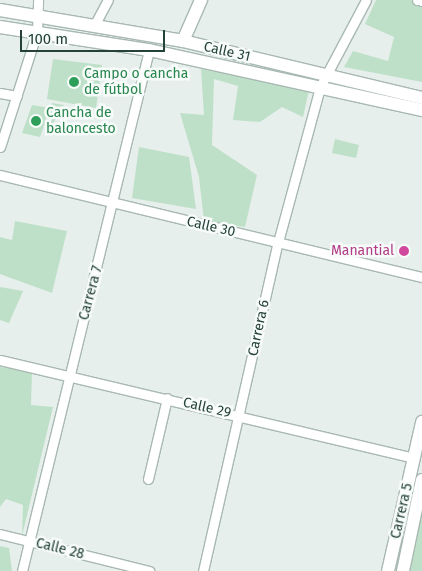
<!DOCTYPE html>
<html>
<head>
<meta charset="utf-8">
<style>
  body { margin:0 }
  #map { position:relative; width:422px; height:571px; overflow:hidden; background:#e6efeb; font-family:"Fira Sans",sans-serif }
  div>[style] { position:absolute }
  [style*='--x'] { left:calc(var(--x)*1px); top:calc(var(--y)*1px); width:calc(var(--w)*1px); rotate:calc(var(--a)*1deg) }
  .green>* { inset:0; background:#bfe0c8 }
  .roads { filter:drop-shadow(1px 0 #a8b8b2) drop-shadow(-1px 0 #a8b8b2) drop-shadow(0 1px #a8b8b2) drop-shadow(0 -1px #a8b8b2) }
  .street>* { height:9px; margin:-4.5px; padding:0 4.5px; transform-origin:4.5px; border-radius:4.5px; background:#fff }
  .secondary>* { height:12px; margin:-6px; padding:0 6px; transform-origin:6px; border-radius:6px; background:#fff }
  .dots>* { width:14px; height:14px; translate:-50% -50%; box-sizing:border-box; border:2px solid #f7fbf9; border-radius:50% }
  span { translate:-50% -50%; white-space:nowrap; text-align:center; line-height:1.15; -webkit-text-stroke:5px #f7fbf9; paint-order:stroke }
  .street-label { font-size:14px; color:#24423a }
  .leisure-label { font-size:14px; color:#27864d }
  .left { translate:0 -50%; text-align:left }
  .hotel-label { font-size:14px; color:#b23c85 }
  .right { translate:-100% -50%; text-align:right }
  .scale { position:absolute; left:20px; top:30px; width:145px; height:22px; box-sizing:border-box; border:2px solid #24423a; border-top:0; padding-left:6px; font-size:15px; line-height:18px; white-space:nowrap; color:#24423a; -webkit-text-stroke:4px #f7fbf9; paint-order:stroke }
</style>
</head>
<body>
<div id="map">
  <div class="green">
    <div style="clip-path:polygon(376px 0,422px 0,422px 82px,344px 67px,353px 51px,388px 61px,394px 37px,365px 24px)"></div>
    <div style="clip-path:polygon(53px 59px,102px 65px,96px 108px,47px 99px)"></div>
    <div style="clip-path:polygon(201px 69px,309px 90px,303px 117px,282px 107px,260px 122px,233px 120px,238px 86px,214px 79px,212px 145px,257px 175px,245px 227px,204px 221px,199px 177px,180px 113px,204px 115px)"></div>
    <div style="clip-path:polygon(52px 103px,64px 105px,52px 125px,47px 121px)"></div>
    <div style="clip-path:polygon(32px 105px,50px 108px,40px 137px,22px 133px)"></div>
    <div style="clip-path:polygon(335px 139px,359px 145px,356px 158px,332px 153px)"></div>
    <div style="clip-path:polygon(139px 147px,189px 157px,196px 209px,132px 198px)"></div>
    <div style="clip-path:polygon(15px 221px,67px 231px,52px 293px,0 274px,0 237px,12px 240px)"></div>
    <div style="clip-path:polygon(0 287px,23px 291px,9px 323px,0 320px)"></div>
    <div style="clip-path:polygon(0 367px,32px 371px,31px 405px,53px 407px,22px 536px,23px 505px,6px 499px,0 507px)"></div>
    <div style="clip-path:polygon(422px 497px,422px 571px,407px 571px)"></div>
    <div style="clip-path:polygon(0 546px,9px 548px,12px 571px,0 571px)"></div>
  </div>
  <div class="roads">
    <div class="street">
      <div style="--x:417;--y:0;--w:5;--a:11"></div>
      <div style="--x:95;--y:24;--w:27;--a:-62"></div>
      <div style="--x:0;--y:93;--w:17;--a:10"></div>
      <div style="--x:0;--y:147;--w:121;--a:-72.2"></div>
      <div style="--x:37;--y:32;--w:32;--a:-88"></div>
      <div style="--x:0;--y:175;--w:434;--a:13.6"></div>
      <div style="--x:0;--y:360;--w:425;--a:13.3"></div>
      <div style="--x:148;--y:479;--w:83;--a:-76.8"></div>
      <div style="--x:0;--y:534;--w:154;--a:13.9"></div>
      <div style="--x:22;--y:571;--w:536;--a:-76.3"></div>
      <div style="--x:203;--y:571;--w:337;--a:-77.2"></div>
      <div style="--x:278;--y:242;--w:161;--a:-74.8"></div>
      <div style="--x:320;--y:87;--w:98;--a:-62.1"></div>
    </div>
    <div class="secondary">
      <div style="--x:0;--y:10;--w:186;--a:9.6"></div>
      <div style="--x:183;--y:41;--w:246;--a:13.4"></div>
      <div style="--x:0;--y:27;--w:151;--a:8.8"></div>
      <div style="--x:149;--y:50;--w:280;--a:12.4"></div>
      <div style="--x:183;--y:41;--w:45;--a:-66.3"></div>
      <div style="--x:388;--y:571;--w:153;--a:-77.1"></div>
      <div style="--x:403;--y:571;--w:93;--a:-78.2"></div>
    </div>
  </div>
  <div class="dots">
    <div style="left:74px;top:82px;background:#2e9e5b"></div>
    <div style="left:36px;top:121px;background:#2e9e5b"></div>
    <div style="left:404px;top:251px;background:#d1479c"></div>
  </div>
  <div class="street-label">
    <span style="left:227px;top:52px;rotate:13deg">Calle 31</span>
    <span style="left:211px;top:227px;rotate:13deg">Calle 30</span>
    <span style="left:91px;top:293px;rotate:-75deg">Carrera 7</span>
    <span style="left:259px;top:328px;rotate:-78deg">Carrera 6</span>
    <span style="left:207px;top:408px;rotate:13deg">Calle 29</span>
    <span style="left:402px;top:511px;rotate:-77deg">Carrera 5</span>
    <span style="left:60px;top:549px;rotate:14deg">Calle 28</span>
  </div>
  <div class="leisure-label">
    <span class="left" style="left:84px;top:82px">Campo o cancha<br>de fútbol</span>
    <span class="left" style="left:46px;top:121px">Cancha de<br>baloncesto</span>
  </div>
  <div class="hotel-label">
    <span class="right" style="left:394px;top:251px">Manantial</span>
  </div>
  <div class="scale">100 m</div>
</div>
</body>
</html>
